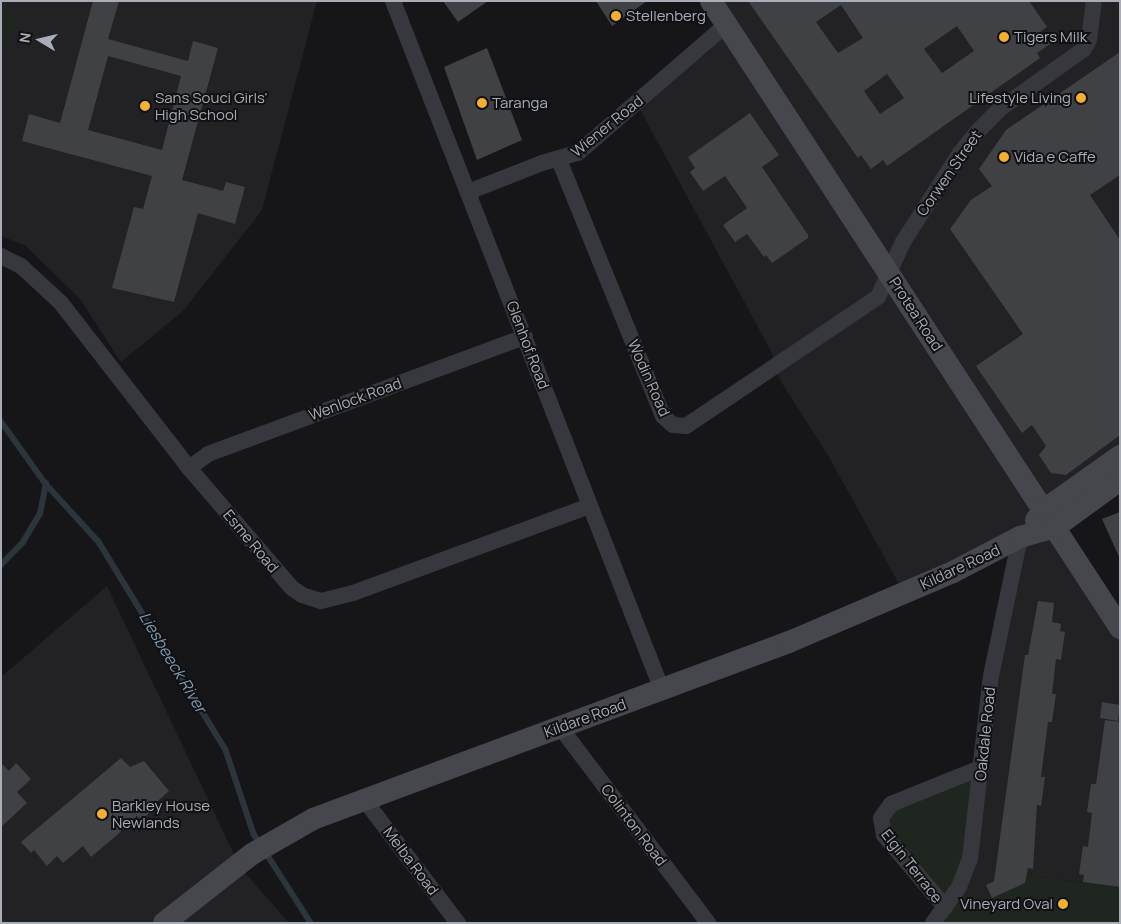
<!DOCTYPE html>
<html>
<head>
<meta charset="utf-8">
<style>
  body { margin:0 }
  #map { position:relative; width:1121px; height:924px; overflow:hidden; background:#161618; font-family:Manrope,sans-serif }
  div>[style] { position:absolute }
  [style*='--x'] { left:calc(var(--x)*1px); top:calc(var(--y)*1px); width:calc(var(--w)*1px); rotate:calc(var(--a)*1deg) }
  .built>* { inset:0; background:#222225 }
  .green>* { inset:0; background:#1e261f }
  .stream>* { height:5.5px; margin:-2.75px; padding:0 2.75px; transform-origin:2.75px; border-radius:2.75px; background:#2c353c }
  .building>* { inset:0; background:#404145 }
  .street>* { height:16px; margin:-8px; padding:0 8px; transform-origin:8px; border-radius:8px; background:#37383d }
  .secondary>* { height:22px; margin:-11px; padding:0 11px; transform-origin:11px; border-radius:11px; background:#45474d }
  .dots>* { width:14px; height:14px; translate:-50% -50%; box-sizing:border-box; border:2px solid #111113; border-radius:50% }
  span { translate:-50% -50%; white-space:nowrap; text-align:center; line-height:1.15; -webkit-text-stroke:4px #111113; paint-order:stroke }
  .poi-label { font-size:15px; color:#a8adb8 }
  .left { translate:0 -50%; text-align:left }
  .right { translate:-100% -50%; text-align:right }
  .street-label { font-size:15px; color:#a8adb8 }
  .water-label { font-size:16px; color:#7f9bb3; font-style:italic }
  .frame { position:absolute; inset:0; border:2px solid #a8adb8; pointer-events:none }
  .north { position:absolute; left:15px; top:15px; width:50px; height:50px; -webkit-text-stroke:4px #111113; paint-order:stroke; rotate:279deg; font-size:14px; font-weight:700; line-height:20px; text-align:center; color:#a8adb8 }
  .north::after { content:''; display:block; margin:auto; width:18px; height:22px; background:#a8adb8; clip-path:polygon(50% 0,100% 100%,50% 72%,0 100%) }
</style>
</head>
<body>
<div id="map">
  <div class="built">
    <div style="clip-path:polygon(1px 1px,317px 1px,262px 210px,183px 311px,121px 362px,80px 299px,26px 246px,1px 236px)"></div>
    <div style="clip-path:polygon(711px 1px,1120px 1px,1120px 456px,1045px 510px,1120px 628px,1120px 888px,1026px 875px,1024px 883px,972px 905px,959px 887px,1020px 538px,904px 593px,829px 457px,780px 380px,772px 353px,636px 102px,726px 24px)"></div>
    <div style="clip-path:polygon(107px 586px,240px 867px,289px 923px,1px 923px,1px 677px)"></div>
  </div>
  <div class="green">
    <div style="clip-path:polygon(1px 3px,20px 24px,1px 42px)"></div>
    <div style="clip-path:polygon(980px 768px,959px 887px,972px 904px,1024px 883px,1026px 875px,1120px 888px,1120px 923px,933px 923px,945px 907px,884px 835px,891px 804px)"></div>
  </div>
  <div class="stream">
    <div style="--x:1;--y:421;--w:77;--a:54.5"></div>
    <div style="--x:46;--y:484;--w:79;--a:47.6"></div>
    <div style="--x:99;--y:542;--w:244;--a:58.6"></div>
    <div style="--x:226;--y:750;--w:89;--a:71.6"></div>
    <div style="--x:254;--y:834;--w:12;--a:59"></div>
    <div style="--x:1;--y:565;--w:32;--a:-46"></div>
    <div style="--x:23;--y:542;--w:33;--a:-59"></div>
    <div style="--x:40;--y:514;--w:31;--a:-79"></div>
    <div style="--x:265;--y:851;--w:85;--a:57.4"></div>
  </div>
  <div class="building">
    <div style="clip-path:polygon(evenodd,93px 1px,119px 1px,108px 39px,188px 61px,193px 41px,218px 48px,182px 180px,223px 191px,226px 182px,245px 187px,235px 224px,198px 213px,174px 302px,112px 288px,134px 207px,143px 209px,152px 176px,22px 141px,29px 114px,60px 123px,93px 1px,108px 56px,181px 76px,162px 150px,88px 130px,108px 56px)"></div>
    <div style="clip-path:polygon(443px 1px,488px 1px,458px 22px)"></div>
    <div style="clip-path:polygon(596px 1px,647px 1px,612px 26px)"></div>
    <div style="clip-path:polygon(evenodd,748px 1px,1029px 1px,1047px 27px,1041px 31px,1050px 44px,1037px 53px,1040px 58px,887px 166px,883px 160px,871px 169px,861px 155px,858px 158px,748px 1px,841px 5px,863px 38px,838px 53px,816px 22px,841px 5px,748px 1px,957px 26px,974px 51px,942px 73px,924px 49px,957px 26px,748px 1px,887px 74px,904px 98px,880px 114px,864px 91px,887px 74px)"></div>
    <div style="clip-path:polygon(487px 48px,522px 140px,477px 160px,444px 67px)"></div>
    <div style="clip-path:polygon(1120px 52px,1120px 175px,1090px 195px,1120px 240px,1120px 435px,1066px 475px,1051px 473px,1039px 455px,1046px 446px,1032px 425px,1022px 433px,976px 366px,1023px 334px,950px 229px,971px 200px,992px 186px,979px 169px,1006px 130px)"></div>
    <div style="clip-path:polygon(750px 113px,779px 155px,762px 167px,808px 235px,808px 238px,772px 263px,766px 255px,764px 257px,747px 234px,735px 242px,723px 225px,747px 208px,725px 176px,703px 191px,690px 172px,695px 168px,688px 157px)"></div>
    <div style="clip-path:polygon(1120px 512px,1120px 559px,1102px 519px)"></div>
    <div style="clip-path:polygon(1038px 601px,1054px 603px,1052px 622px,1061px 624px,1060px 631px,1065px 632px,1061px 660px,1056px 659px,1052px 694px,1056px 694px,1052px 722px,1048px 722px,1041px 777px,1045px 777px,1041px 806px,1037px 805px,1033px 869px,1028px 868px,1025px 883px,992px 898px,986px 885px,994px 881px,1025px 655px,1028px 655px)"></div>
    <div style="clip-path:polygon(1102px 702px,1120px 705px,1118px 721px,1100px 718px)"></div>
    <div style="clip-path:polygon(1105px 720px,1120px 722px,1120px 887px,1083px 882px,1084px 875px,1079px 874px,1083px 846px,1088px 847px,1092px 813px,1087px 812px,1091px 784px,1096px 784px)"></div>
    <div style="clip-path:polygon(121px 758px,130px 767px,144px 761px,169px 791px,152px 806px,154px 809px,139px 822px,136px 819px,91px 857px,83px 846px,63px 863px,57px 856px,47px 866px,34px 850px,31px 853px,21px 842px)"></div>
    <div style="clip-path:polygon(1px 763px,9px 771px,16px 763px,31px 779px,17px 792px,27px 803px,1px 827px)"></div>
  </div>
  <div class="street">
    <div style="--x:393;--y:1;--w:740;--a:68.67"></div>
    <div style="--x:559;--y:160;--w:276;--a:67.9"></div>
    <div style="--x:663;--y:416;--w:13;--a:42"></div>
    <div style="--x:673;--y:425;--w:13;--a:4"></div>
    <div style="--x:686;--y:426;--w:231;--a:-33.9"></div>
    <div style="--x:878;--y:297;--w:60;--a:-65.6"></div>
    <div style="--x:903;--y:242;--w:106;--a:-57.4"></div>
    <div style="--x:960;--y:153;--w:28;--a:-51"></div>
    <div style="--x:978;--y:131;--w:33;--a:-45"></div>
    <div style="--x:1001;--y:108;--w:102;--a:-35.4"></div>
    <div style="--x:1084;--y:49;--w:10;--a:-61"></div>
    <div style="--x:1089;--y:40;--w:39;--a:-83"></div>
    <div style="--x:468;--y:192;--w:79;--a:-21.4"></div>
    <div style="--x:542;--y:163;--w:37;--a:-16"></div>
    <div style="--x:578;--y:153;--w:197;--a:-40.9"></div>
    <div style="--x:1;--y:256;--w:22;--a:27"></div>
    <div style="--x:21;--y:266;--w:54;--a:42.8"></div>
    <div style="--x:61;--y:303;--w:209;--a:52.2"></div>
    <div style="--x:189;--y:468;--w:158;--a:49.4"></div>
    <div style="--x:292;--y:588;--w:12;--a:35"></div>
    <div style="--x:302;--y:595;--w:20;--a:18"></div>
    <div style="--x:321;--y:601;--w:33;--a:-14"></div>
    <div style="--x:353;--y:593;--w:252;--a:-20.2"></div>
    <div style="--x:189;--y:468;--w:24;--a:-36"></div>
    <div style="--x:208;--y:454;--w:338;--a:-20.3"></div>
    <div style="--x:560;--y:727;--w:246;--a:52.9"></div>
    <div style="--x:363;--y:798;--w:157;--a:52.8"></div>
    <div style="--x:945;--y:907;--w:94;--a:-130.3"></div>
    <div style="--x:884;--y:835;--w:17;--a:-100"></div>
    <div style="--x:881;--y:818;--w:17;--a:-54"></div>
    <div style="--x:891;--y:804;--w:96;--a:-22"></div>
    <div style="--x:933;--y:923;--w:44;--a:-54.2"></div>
    <div style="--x:959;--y:887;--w:30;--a:-69"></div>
    <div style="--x:970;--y:859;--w:184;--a:-83.5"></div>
    <div style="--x:991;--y:676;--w:142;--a:-78.2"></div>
  </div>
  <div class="secondary">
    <div style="--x:711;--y:1;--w:749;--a:56.88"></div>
    <div style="--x:1036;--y:520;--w:13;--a:-51"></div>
    <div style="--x:1044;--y:510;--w:93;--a:-35.4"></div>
    <div style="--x:164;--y:923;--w:112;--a:-38.1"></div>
    <div style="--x:252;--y:854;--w:70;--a:-29.8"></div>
    <div style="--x:313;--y:819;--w:508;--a:-20.4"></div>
    <div style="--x:789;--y:642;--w:178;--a:-23.1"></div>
    <div style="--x:953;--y:572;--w:76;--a:-27.6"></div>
    <div style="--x:1020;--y:537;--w:36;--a:-16"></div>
    <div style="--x:1055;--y:527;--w:80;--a:-35.9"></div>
  </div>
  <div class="dots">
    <div style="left:616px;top:16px;background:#f2b134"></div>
    <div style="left:1004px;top:37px;background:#f2b134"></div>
    <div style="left:1081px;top:98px;background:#f2b134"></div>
    <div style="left:482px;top:103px;background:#f2b134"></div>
    <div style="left:145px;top:106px;background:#f2b134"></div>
    <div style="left:1004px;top:157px;background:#f2b134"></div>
    <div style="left:102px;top:814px;background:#f2b134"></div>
    <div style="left:1063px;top:904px;background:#f2b134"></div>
  </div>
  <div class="poi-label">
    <span class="left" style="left:626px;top:16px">Stellenberg</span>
    <span class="left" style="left:1014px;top:37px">Tigers Milk</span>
    <span class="left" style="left:155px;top:106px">Sans Souci Girls'<br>High School</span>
    <span class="right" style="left:1071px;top:98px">Lifestyle Living</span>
    <span class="left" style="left:492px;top:103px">Taranga</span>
    <span class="left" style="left:1014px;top:157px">Vida e Caffe</span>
    <span class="left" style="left:112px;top:814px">Barkley House<br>Newlands</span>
    <span class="right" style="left:1053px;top:904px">Vineyard Oval</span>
  </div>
  <div class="street-label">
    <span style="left:607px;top:126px;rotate:-39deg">Wiener Road</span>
    <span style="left:949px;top:173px;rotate:-55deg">Corwen Street</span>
    <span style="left:916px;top:314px;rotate:57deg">Protea Road</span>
    <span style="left:528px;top:345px;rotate:69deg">Glenhof Road</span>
    <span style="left:649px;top:378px;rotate:66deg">Wodin Road</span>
    <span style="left:355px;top:399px;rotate:-20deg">Wenlock Road</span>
    <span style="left:251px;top:541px;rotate:50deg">Esme Road</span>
    <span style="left:960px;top:567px;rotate:-25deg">Kildare Road</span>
    <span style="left:585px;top:718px;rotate:-20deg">Kildare Road</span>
    <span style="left:985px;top:734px;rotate:-84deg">Oakdale Road</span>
    <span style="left:634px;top:825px;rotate:53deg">Colinton Road</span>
    <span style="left:411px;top:861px;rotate:53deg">Melba Road</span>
    <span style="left:912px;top:866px;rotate:52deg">Elgin Terrace</span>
  </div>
  <div class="water-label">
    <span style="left:173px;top:662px;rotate:59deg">Liesbeeck River</span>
  </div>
  <div class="frame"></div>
  <div class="north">N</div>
</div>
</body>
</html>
